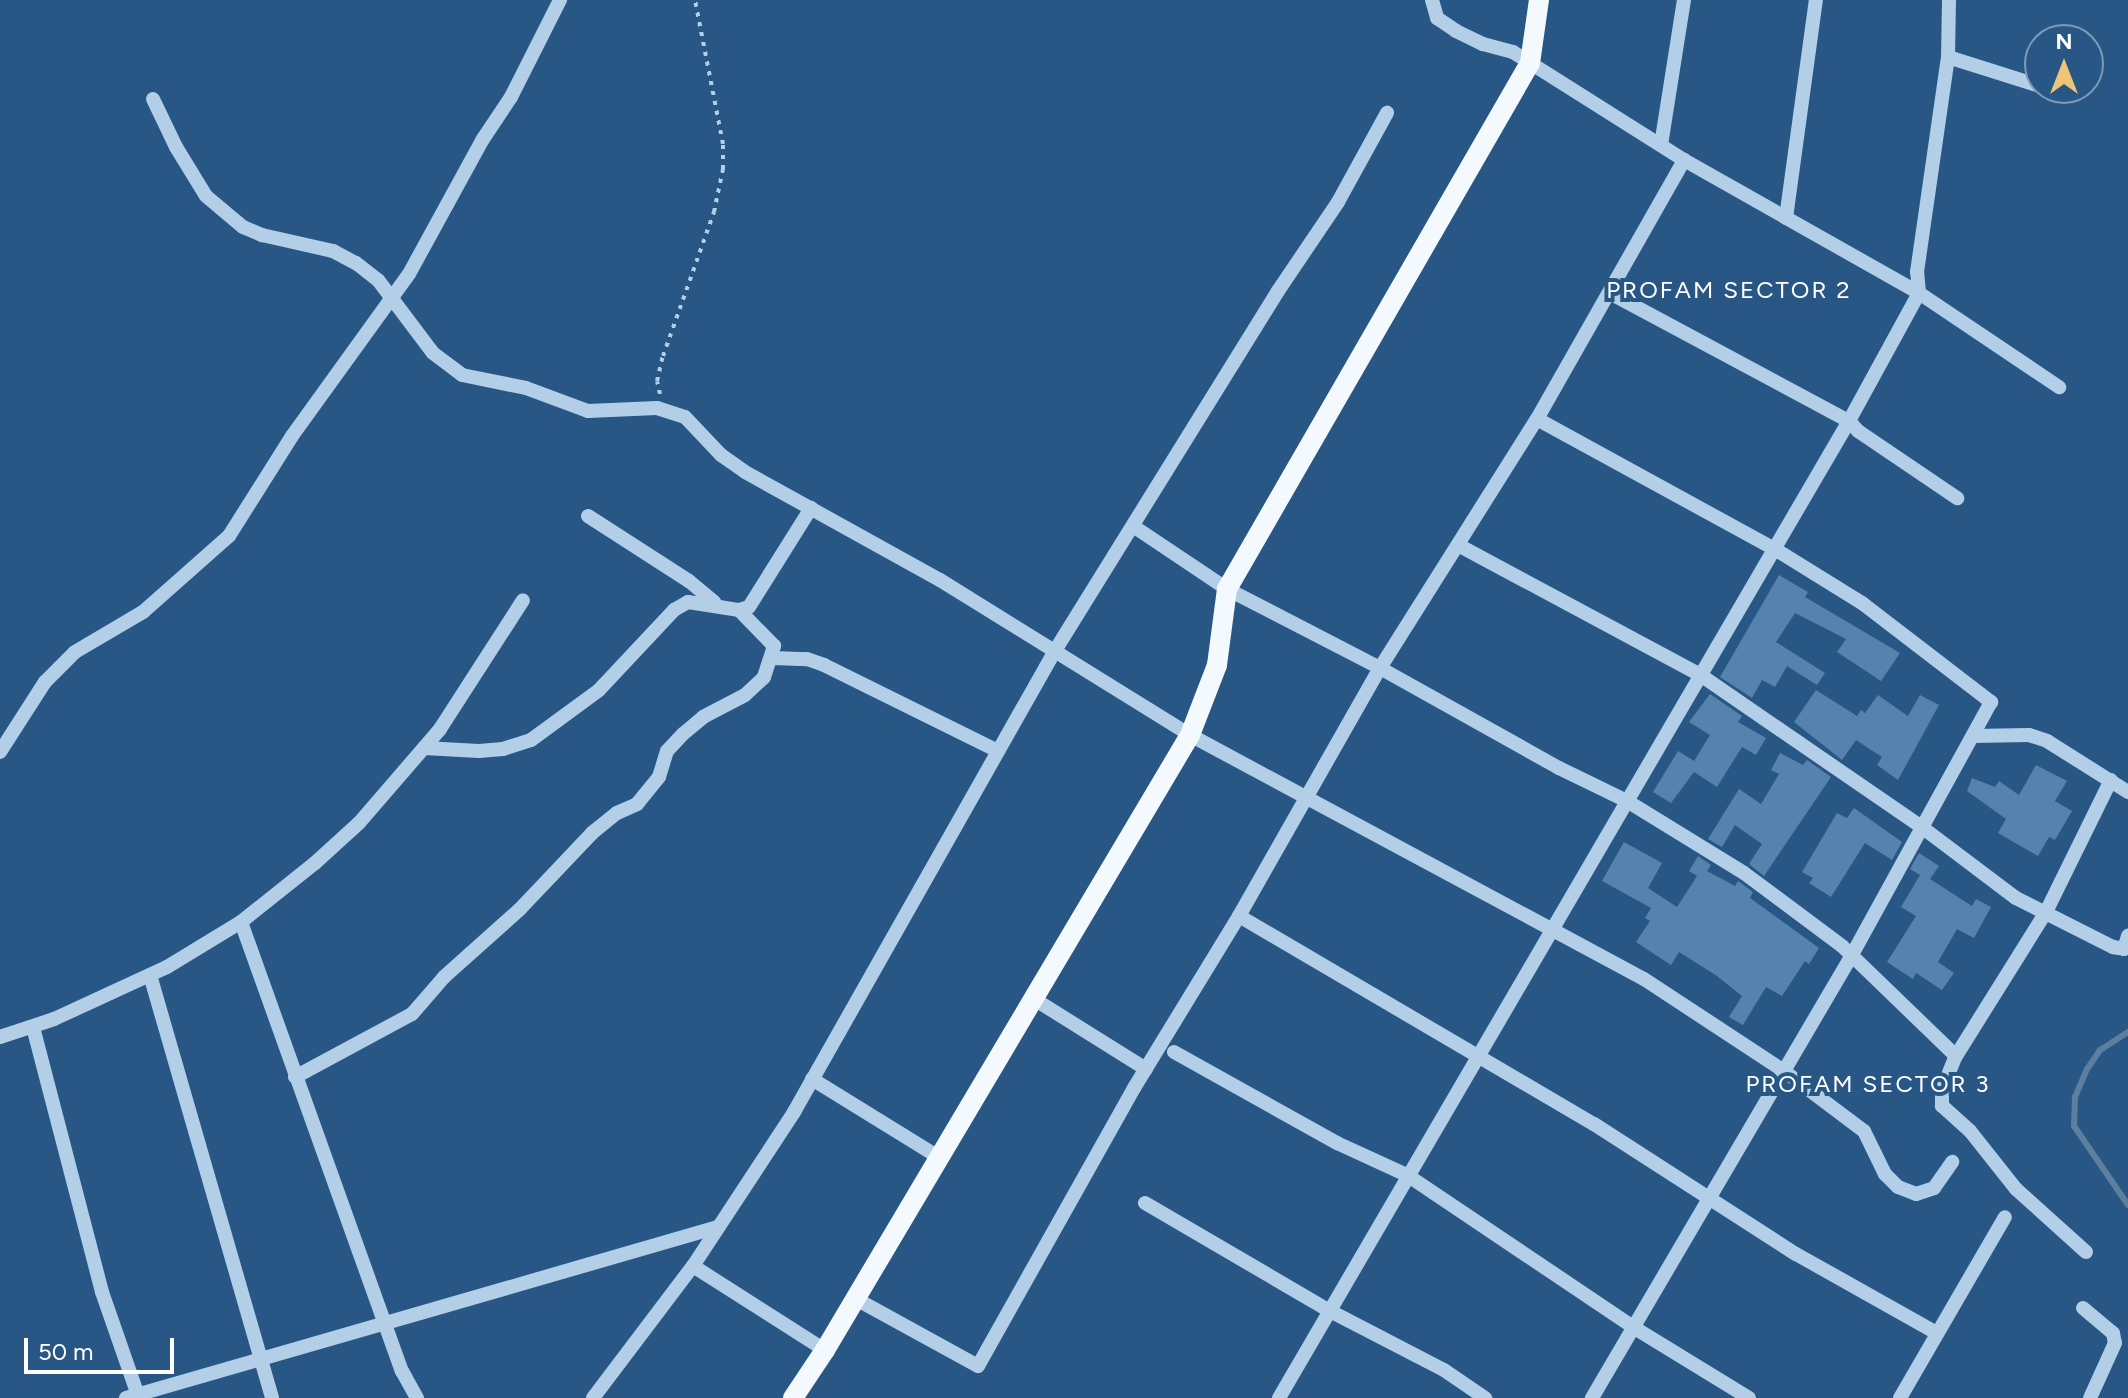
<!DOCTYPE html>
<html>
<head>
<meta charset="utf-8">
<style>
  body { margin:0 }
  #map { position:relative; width:2128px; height:1398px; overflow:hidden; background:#285785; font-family:Figtree,sans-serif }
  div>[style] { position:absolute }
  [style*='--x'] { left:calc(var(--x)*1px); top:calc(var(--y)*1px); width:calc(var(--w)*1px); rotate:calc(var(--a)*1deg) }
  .stream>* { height:6px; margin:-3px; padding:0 3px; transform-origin:3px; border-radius:3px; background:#5e7e9e }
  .building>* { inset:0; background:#5583ae }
  .path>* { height:4px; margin-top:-2px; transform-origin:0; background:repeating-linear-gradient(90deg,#b3cee7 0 4px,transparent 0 10px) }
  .minor>* { height:14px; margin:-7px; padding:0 7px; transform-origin:7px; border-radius:7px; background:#b3cee7 }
  .major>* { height:20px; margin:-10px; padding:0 10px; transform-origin:10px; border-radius:10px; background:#f4f9fe }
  span { translate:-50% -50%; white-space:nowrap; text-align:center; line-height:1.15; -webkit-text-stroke:8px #285785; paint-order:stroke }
  .neighbourhood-label { font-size:24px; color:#fff; letter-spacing:2px }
  .north { position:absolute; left:2024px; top:24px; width:80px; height:80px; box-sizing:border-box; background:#285785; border:2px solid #7e9ab6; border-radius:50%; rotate:0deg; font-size:22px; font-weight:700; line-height:32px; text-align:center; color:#fff }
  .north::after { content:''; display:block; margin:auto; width:28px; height:36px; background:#efc579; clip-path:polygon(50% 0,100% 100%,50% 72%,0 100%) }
  .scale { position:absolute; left:24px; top:1338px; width:150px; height:36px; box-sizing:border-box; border:4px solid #fff; border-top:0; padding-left:10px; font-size:24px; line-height:28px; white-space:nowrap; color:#fff; -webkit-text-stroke:6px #285785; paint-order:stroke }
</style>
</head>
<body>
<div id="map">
  <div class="stream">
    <div style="--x:2128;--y:1032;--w:33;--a:147"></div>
    <div style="--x:2100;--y:1050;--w:23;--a:124"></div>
    <div style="--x:2087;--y:1069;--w:30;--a:113"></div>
    <div style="--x:2075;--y:1097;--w:29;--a:92"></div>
    <div style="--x:2074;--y:1126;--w:96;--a:55.6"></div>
  </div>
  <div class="building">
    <div style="clip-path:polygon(1779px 575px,1808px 592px,1805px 597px,1900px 653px,1881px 681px,1837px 652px,1846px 639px,1795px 613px,1776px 642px,1825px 673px,1817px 685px,1787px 666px,1775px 687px,1762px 680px,1752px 698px,1720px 677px)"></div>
    <div style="clip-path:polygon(1816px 690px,1857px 716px,1861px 710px,1865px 713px,1878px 695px,1908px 716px,1920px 695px,1939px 705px,1898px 780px,1877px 765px,1882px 757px,1856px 740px,1842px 760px,1794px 722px)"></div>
    <div style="clip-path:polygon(1710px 694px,1742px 716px,1738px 722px,1766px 738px,1756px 755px,1742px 747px,1717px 787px,1694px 772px,1671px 803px,1653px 792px,1678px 751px,1694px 761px,1710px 735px,1689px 722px)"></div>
    <div style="clip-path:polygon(1780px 753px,1803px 765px,1807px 760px,1831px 777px,1764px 876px,1749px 864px,1762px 844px,1735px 825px,1722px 847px,1708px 839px,1739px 789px,1761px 804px,1779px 774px,1771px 770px)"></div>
    <div style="clip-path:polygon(2036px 765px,2067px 781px,2055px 801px,2072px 811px,2055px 840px,2049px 837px,2038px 856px,1998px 833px,2006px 819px,1967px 791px,1972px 778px,1995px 787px,1999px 781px,2019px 795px)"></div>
    <div style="clip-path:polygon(1854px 808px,1902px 842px,1892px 860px,1865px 843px,1831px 897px,1809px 883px,1813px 878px,1802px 872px,1837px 813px,1847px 818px)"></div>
    <div style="clip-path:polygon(1624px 842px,1662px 863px,1648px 888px,1677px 907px,1697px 876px,1689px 871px,1698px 856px,1711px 865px,1707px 871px,1735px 886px,1738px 881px,1753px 892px,1750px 898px,1819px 948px,1809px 964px,1805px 961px,1782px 996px,1766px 987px,1743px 1025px,1729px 1017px,1742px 996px,1717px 976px,1679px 952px,1671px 965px,1636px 942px,1650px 921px,1645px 918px,1651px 908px,1602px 881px)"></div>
    <div style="clip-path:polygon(1919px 853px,1939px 866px,1930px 879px,1972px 906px,1976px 899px,1991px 907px,1974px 938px,1957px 929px,1938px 962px,1954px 973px,1942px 990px,1916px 973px,1913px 979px,1887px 962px,1916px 916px,1901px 907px,1920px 875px,1910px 869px)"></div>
  </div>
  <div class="path">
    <div style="--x:660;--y:394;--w:13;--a:-103"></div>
    <div style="--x:657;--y:381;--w:26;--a:-77"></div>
    <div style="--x:663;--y:356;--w:153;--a:-70.5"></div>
    <div style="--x:714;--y:212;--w:44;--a:-78.2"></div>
    <div style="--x:723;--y:169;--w:25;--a:-90"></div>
    <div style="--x:723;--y:144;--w:147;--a:-101"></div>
  </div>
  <div class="minor">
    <div style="--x:1432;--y:0;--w:19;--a:74"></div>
    <div style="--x:1437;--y:18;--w:23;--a:34"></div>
    <div style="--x:1456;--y:31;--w:30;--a:26"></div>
    <div style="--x:1483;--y:44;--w:31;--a:15"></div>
    <div style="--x:1513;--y:52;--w:202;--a:32.3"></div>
    <div style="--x:1684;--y:160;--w:270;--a:29.5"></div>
    <div style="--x:1919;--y:293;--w:169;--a:33.9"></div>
    <div style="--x:1948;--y:57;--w:96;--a:17.5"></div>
    <div style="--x:2048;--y:88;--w:17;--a:13"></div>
    <div style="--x:153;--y:99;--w:53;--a:64.4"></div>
    <div style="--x:176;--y:147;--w:57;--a:58.5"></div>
    <div style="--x:206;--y:196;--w:48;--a:40"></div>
    <div style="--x:243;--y:227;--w:21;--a:23"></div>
    <div style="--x:262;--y:235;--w:73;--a:12.7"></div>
    <div style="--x:333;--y:251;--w:26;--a:28"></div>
    <div style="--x:356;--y:263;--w:28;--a:38"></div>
    <div style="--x:378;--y:280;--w:91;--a:53"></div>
    <div style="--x:433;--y:353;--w:36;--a:37"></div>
    <div style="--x:462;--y:375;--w:65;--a:11.5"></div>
    <div style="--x:526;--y:388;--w:66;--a:20.4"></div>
    <div style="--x:588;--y:411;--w:69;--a:-2.5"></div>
    <div style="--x:657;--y:408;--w:29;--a:18"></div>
    <div style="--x:685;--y:417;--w:52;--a:46.5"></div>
    <div style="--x:721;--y:455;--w:29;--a:35"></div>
    <div style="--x:745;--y:472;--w:223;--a:29"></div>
    <div style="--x:940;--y:580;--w:294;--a:31.8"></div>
    <div style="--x:1190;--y:735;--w:515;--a:28.26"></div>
    <div style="--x:1644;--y:979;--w:168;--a:33.3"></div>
    <div style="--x:1784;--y:1071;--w:100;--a:36.9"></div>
    <div style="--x:1864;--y:1131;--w:48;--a:64"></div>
    <div style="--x:1885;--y:1174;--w:18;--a:45"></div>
    <div style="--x:1898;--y:1187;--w:19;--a:21"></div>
    <div style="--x:1916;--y:1194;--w:19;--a:-18"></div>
    <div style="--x:1934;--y:1188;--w:32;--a:-55"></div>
    <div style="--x:1661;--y:145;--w:147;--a:-81"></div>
    <div style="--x:1786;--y:218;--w:220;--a:-82.2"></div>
    <div style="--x:1610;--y:293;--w:271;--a:28.2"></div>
    <div style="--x:1849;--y:421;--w:13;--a:48"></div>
    <div style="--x:1858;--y:431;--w:120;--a:34.1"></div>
    <div style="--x:1537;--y:419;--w:269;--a:28.7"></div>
    <div style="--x:1773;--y:548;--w:105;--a:31.7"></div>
    <div style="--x:1862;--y:603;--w:163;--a:37.5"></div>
    <div style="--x:1991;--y:702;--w:289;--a:118.8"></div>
    <div style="--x:1852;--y:955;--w:514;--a:120.41"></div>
    <div style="--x:588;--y:516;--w:120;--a:32.8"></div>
    <div style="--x:689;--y:581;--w:33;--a:40"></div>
    <div style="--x:1133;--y:526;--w:113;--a:33.8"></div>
    <div style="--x:1227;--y:589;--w:172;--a:27.3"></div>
    <div style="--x:1380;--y:668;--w:205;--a:29.2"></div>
    <div style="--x:1559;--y:768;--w:76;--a:25.9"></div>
    <div style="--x:1627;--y:801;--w:137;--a:31.6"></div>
    <div style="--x:1744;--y:873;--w:122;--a:36.7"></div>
    <div style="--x:1842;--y:946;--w:158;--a:44"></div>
    <div style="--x:1458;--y:545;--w:273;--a:28.2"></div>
    <div style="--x:1699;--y:674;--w:272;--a:34.5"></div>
    <div style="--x:1923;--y:828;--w:116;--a:37"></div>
    <div style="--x:2016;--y:898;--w:109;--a:26.8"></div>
    <div style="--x:2113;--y:947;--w:11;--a:10"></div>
    <div style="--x:2124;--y:949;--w:14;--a:-73"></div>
    <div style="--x:773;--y:658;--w:34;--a:2"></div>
    <div style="--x:807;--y:659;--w:18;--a:19"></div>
    <div style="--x:824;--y:665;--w:194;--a:26.3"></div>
    <div style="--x:1973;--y:736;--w:56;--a:-1"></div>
    <div style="--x:2029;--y:735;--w:19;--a:18"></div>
    <div style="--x:2047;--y:741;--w:96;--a:32.2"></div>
    <div style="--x:424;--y:748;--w:55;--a:3.1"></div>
    <div style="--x:479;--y:751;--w:24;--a:-5"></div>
    <div style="--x:503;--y:749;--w:29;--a:-18"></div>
    <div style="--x:531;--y:740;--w:84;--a:-36.3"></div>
    <div style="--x:599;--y:690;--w:110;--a:-46.8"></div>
    <div style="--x:674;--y:610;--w:16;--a:-30"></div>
    <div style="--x:688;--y:602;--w:52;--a:8.9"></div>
    <div style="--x:739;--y:610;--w:10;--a:-17"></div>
    <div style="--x:749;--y:607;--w:117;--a:-57.9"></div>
    <div style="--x:0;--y:752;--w:83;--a:-57.3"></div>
    <div style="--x:45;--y:682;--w:42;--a:-45"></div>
    <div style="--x:75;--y:652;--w:79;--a:-30.5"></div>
    <div style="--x:143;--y:612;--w:115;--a:-41.5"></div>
    <div style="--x:229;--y:536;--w:118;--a:-57.8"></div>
    <div style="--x:292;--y:436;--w:200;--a:-54.2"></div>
    <div style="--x:409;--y:274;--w:154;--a:-61.3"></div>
    <div style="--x:483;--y:139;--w:50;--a:-56.3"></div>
    <div style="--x:511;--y:97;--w:109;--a:-63.2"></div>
    <div style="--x:1239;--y:916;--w:411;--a:30.4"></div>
    <div style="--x:1594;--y:1124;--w:240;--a:32.8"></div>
    <div style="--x:1796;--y:1254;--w:162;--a:29.3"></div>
    <div style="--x:241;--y:922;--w:477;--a:70.3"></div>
    <div style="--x:402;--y:1371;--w:31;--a:61"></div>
    <div style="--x:150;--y:975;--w:440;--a:73.9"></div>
    <div style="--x:1034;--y:999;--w:132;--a:32"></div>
    <div style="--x:33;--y:1027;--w:274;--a:75.4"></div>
    <div style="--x:102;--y:1292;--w:112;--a:70.8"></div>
    <div style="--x:0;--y:1037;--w:57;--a:-18.4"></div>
    <div style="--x:54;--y:1019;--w:124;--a:-24.7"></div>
    <div style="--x:167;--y:967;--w:87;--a:-31.3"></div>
    <div style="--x:241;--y:922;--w:95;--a:-38.6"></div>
    <div style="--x:315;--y:863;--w:59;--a:-42.3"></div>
    <div style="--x:359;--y:823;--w:124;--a:-49.2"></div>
    <div style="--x:440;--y:729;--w:153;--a:-57.2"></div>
    <div style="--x:1174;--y:1052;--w:187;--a:29.2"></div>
    <div style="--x:1337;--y:1143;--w:77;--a:24.6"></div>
    <div style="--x:1407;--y:1175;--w:272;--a:33.9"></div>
    <div style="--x:1633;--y:1327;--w:136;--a:31.5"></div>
    <div style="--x:295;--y:1077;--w:133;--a:-28.3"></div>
    <div style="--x:412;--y:1014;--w:49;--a:-49.1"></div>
    <div style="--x:444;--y:977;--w:102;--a:-41.8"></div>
    <div style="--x:520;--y:909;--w:105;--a:-46.5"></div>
    <div style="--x:592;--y:833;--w:32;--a:-39"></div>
    <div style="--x:617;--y:813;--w:22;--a:-24"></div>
    <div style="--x:637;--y:804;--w:35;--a:-51"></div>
    <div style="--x:659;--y:777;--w:27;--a:-73"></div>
    <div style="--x:667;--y:751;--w:23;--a:-47"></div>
    <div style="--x:683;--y:734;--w:26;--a:-40"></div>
    <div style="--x:703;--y:717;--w:47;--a:-27.6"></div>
    <div style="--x:745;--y:695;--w:26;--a:-43"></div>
    <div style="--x:764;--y:677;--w:33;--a:-72"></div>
    <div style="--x:774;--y:646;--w:50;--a:-134.2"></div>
    <div style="--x:812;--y:1079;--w:150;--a:31.7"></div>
    <div style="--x:1145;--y:1203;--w:214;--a:30.3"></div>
    <div style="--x:1330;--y:1311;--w:128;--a:27.4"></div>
    <div style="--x:1444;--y:1370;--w:50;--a:34.3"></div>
    <div style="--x:2086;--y:1252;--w:94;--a:-138"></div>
    <div style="--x:2016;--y:1189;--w:74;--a:-128.4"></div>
    <div style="--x:1970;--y:1131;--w:38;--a:-138"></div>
    <div style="--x:1942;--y:1106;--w:16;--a:-90"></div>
    <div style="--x:1942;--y:1090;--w:37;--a:-68"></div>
    <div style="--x:1956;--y:1056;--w:170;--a:-58"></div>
    <div style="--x:2046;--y:912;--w:147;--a:-63.8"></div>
    <div style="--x:693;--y:1266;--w:156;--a:32.5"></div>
    <div style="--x:856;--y:1299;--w:139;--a:28.8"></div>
    <div style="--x:978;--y:1366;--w:319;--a:-60.7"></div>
    <div style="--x:1134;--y:1088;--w:202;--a:-58.6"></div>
    <div style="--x:1239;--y:916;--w:285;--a:-60.4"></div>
    <div style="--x:1380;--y:668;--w:294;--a:-57.8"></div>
    <div style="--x:1537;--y:419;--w:298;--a:-60.4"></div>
    <div style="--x:2083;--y:1308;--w:39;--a:40"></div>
    <div style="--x:2113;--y:1333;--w:10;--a:79"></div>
    <div style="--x:2115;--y:1343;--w:60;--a:114.4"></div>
    <div style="--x:126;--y:1398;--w:616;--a:-16.11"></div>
    <div style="--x:593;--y:1398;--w:166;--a:-52.9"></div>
    <div style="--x:693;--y:1266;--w:184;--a:-56.7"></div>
    <div style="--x:794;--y:1112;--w:532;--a:-60.5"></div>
    <div style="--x:1056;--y:649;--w:421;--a:-58.2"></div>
    <div style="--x:1278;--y:291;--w:107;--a:-56"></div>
    <div style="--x:1338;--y:202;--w:102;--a:-61.2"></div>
    <div style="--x:1279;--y:1398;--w:1131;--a:-59.74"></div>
    <div style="--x:1849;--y:421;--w:146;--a:-61.3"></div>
    <div style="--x:1919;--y:293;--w:21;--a:-95"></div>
    <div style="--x:1917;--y:272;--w:217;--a:-81.8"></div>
    <div style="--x:1948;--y:57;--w:57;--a:-89"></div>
    <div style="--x:1900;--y:1398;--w:209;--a:-59.9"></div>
  </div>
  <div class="major">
    <div style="--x:793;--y:1398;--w:58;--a:-56.3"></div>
    <div style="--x:825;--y:1350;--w:715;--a:-59.31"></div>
    <div style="--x:1190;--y:735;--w:75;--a:-68.9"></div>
    <div style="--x:1217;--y:665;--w:77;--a:-82.5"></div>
    <div style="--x:1227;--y:589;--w:607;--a:-60.06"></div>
    <div style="--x:1530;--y:63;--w:64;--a:-81.9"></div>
  </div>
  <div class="neighbourhood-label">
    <span style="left:1729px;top:290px">PROFAM SECTOR 2</span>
    <span style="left:1868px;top:1084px">PROFAM SECTOR 3</span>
  </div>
  <div class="north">N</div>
  <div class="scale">50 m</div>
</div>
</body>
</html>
